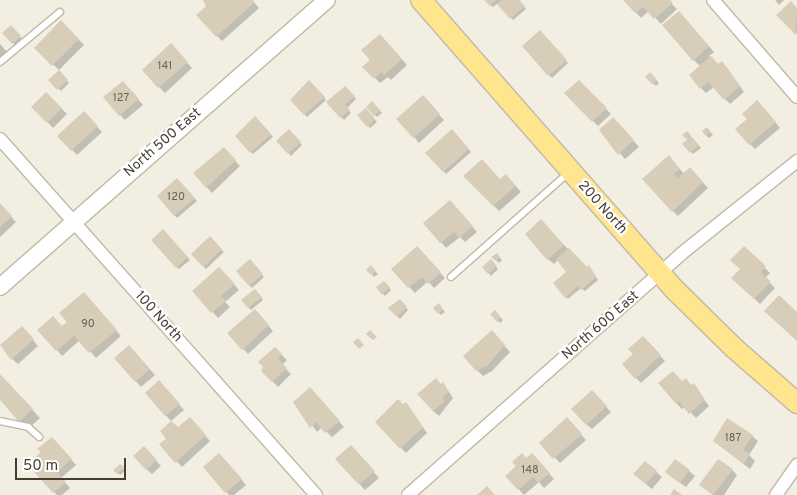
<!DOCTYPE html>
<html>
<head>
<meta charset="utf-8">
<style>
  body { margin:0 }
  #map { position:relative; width:797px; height:495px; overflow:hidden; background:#f2eee1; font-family:Overpass,sans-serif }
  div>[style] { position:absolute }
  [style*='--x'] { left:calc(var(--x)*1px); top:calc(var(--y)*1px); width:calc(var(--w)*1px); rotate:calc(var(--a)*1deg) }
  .shadow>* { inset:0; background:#0003 }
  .building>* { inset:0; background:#d8cdb9 }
  .roads { filter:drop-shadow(1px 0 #c1b9a7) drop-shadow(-1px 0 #c1b9a7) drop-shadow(0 1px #c1b9a7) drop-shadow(0 -1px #c1b9a7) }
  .service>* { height:6px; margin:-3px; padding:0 3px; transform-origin:3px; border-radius:3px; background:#fff }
  .minor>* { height:12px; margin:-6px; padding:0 6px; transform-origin:6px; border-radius:6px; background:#fff }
  .tertiary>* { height:16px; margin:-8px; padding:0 8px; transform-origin:8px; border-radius:8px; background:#fff }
  .primary>* { height:20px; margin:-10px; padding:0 10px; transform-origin:10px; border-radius:10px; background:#ffe58e }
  span { translate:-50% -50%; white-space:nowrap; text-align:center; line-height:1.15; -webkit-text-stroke:4.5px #fff; paint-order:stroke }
  .number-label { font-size:11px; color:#696254 }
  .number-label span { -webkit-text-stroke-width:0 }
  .street-label { font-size:14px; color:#443e32 }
  .scale { position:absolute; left:15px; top:458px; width:111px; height:22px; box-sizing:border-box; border:2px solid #443e32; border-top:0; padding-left:6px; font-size:15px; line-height:18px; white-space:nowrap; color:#443e32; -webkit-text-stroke:4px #fff; paint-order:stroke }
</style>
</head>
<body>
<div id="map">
  <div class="shadow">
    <div style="clip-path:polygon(205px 0,252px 0,259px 8px,222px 41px,217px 36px)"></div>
    <div style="clip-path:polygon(484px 0,518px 0,526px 9px,513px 20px,498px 3px,493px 7px)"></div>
    <div style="clip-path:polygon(624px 0,668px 0,677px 9px,661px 24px,649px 11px,641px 18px)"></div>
    <div style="clip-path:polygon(775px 0,784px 0,779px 5px)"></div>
    <div style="clip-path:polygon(791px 3px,797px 9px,797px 34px,778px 15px)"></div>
    <div style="clip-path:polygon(684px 18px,714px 52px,709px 56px,718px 66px,722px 63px,727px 68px,744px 92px,730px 104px,714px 87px,706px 93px,701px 88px,700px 66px,694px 60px)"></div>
    <div style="clip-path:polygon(61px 22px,84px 45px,59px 70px,36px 48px)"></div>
    <div style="clip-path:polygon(11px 27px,22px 39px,15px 45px,4px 33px)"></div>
    <div style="clip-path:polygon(540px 31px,568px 63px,552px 78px,523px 46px)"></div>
    <div style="clip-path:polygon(385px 41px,407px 65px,391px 80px,388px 77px,380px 83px,364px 67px)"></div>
    <div style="clip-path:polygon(0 44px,7px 52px,0 58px)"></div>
    <div style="clip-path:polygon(176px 50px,192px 68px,165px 93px,143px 70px)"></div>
    <div style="clip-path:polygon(58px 72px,69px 83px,61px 91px,50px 80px)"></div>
    <div style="clip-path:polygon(650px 74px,659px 83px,656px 86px,647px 77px)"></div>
    <div style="clip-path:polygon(579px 81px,611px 114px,598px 126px,566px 94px)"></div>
    <div style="clip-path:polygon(310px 82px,326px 100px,307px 117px,292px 100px)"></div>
    <div style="clip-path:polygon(345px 87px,356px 99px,347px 108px,351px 113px,344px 120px,328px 103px)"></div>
    <div style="clip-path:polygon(128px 88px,143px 105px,125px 120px,120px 115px)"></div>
    <div style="clip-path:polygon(46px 93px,67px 114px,53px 128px,33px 107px)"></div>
    <div style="clip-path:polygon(423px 97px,444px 120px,419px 143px,414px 137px)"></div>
    <div style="clip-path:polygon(372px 103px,382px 113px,377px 117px,368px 107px)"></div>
    <div style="clip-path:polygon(763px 107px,780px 128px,755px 149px,750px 144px,749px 119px)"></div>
    <div style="clip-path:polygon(365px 110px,377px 122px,370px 128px,359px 116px)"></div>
    <div style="clip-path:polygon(84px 113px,102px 132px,77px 155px,59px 136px)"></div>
    <div style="clip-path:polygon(255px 117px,273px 137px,253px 154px,237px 136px)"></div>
    <div style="clip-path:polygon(618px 124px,639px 147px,625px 159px,600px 130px)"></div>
    <div style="clip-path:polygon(707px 129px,713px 135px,709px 138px,703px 132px)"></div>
    <div style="clip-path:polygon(452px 130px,471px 152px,446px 174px,427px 153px)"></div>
    <div style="clip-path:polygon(289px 131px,302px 145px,291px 156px,278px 141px)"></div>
    <div style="clip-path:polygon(687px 133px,701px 148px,693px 154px,684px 144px,689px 140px,684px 135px)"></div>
    <div style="clip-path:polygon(229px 154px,240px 166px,212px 193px,194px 173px)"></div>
    <div style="clip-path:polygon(674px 162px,684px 174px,695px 174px,708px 188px,678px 216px,673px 211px)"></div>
    <div style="clip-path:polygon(465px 176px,511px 181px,521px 192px,499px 211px)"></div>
    <div style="clip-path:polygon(177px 180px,197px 201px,177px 218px,159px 197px)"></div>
    <div style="clip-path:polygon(0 204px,16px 222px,0 237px)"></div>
    <div style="clip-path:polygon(455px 207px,477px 232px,465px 242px,460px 237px,446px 248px,441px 242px)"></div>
    <div style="clip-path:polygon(546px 226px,587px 269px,591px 269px,598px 280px,585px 291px,581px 288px,568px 299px,555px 284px,568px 272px,558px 260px,554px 264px,548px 259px)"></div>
    <div style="clip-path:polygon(163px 231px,190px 260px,179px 269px,153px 240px)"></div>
    <div style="clip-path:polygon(210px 238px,224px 252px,206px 269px,192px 254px)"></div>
    <div style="clip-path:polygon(744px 247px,770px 273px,765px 278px,775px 288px,760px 304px,733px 278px,741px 269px)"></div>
    <div style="clip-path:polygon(422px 253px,445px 278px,434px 288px,428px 281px,415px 293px,393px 269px)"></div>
    <div style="clip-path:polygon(496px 254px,502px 260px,499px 263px,493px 257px)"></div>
    <div style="clip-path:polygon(250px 261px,264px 277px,252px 288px,238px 272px)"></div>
    <div style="clip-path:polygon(491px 261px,498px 269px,491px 276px,484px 267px)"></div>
    <div style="clip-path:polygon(371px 267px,378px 274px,374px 277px,368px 270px)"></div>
    <div style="clip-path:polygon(225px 274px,239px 290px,225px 302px,230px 307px,218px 318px,194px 292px)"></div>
    <div style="clip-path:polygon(384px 282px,391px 290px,385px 296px,383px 294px)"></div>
    <div style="clip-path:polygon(258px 293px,263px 300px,251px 310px,248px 307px)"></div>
    <div style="clip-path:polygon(89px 299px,121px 336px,96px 358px,80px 340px,62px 356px,57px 350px,62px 327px)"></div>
    <div style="clip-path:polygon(400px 301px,408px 310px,400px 319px,390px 308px)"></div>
    <div style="clip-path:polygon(441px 307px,445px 312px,441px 315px,435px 308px)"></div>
    <div style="clip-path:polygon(495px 312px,503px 320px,500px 323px,492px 314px)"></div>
    <div style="clip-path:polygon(260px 316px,273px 331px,248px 354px,229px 334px)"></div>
    <div style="clip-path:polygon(27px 333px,38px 346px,18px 364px,12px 359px)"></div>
    <div style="clip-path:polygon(497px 338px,510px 352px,492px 371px,483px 376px,477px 370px)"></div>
    <div style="clip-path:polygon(648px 343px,665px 361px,641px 383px,636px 378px)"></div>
    <div style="clip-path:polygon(275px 348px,287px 360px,282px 365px,291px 374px,278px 387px,262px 371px)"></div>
    <div style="clip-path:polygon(134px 352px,155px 375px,141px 387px,116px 359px)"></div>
    <div style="clip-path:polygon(0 375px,40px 418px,28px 429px,0 399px)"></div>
    <div style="clip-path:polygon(443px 383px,453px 398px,439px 416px,433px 411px)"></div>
    <div style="clip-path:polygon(683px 383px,693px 385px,709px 406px,696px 418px,685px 406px,682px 409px,676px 403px)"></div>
    <div style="clip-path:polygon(164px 387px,184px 410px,171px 421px,146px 393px)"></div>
    <div style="clip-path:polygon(315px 394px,344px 427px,332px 437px,322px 427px,317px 432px,295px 402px)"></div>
    <div style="clip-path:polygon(597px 397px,611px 412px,592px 429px,586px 424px)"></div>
    <div style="clip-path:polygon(406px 403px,427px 433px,406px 453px,377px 422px)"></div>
    <div style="clip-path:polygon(567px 419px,586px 440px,560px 463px,541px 443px)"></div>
    <div style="clip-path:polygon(195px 424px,210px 441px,182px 467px,161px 444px,177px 429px)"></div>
    <div style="clip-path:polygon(752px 436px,758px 441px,749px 455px,755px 461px,750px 469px,714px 441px)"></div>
    <div style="clip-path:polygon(57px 444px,76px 465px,61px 478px,70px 488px,62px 495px,57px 495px,29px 464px)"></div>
    <div style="clip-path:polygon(356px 452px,379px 478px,365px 490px,337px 459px)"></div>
    <div style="clip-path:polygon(149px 453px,161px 466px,152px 474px,146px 469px)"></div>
    <div style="clip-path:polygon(527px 459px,537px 460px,554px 479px,544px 488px,539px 482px,524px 495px,507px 476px)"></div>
    <div style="clip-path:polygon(225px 460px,246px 485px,234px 495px,229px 495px,205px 467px)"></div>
    <div style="clip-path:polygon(676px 460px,695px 476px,686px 487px,672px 477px)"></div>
    <div style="clip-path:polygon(645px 462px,662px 477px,652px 489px,640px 479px)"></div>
    <div style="clip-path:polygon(120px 465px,125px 471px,120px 475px,115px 470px)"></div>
    <div style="clip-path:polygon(732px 470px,737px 475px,724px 495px,713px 495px,701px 485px)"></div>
  </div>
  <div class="building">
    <div style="clip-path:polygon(203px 0,253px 0,255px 2px,216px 37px,196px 15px,206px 6px)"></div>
    <div style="clip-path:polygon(484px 0,496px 0,490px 6px)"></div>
    <div style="clip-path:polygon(502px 0,519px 0,525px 6px,510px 19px,497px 4px)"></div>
    <div style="clip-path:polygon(623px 0,670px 0,673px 3px,654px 19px,643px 7px,635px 13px)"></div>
    <div style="clip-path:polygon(791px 1px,797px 8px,796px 35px,776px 15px)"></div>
    <div style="clip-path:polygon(679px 11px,709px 46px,693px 61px,662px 25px)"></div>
    <div style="clip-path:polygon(61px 20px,79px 39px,52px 66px,34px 48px)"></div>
    <div style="clip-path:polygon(11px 25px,21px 36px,12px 44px,2px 33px)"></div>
    <div style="clip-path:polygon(540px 30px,567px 60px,548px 76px,522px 46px)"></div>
    <div style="clip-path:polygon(380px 34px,402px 59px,384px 75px,381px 72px,374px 79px,362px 67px,370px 60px,361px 50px)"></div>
    <div style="clip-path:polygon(171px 43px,188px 62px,158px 88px,142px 70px)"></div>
    <div style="clip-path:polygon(711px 56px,718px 64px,722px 61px,740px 86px,724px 100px,708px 82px,700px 89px,689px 75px)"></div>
    <div style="clip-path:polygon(59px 70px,68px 80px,57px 90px,48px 80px)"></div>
    <div style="clip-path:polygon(650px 72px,657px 80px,653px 85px,645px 77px)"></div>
    <div style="clip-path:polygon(309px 80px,325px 97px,304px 115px,290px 100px)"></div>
    <div style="clip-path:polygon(579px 80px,607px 108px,592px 122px,564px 93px)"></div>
    <div style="clip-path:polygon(123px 81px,139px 99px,119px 116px,103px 97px)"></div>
    <div style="clip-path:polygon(345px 86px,355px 96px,345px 105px,350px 110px,340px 118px,326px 102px)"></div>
    <div style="clip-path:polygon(46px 92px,62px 108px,47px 123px,31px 107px)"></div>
    <div style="clip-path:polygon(423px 95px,440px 114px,413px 138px,396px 119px)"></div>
    <div style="clip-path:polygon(757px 100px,776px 122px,749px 145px,735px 129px,747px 119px,742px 114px)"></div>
    <div style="clip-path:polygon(372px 101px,380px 110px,374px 116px,366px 107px)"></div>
    <div style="clip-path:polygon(366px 108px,375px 119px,367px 127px,357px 115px)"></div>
    <div style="clip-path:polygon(84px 111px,98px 126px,71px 151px,57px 136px)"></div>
    <div style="clip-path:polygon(255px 116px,271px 134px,250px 153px,235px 136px)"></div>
    <div style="clip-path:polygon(613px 117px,634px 140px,618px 155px,599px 130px)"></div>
    <div style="clip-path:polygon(707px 127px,711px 132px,706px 136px,702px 131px)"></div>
    <div style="clip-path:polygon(289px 129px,301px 142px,288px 154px,276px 141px)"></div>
    <div style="clip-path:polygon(452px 129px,469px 149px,443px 172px,425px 153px)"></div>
    <div style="clip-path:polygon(687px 131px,691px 135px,686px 139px,682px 135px)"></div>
    <div style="clip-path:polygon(691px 136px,699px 145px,690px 153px,682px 144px)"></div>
    <div style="clip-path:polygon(224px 147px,236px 160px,206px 188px,193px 173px)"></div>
    <div style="clip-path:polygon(669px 155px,680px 169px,674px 174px,678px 178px,690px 167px,703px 182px,672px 212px,642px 179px)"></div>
    <div style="clip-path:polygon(482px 159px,500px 179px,506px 174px,516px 186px,493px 206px,463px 176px)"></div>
    <div style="clip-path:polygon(177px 178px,195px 198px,174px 216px,157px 196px)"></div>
    <div style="clip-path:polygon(450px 200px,473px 226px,459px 238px,454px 232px,440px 243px,423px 223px)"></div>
    <div style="clip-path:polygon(0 203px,12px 216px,0 227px)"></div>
    <div style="clip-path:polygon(541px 219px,564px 245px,547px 260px,525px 234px)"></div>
    <div style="clip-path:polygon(163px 229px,188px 257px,176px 268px,151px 240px)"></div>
    <div style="clip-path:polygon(210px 236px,222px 249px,203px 267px,191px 254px)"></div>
    <div style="clip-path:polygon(417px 246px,441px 272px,428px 284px,422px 277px,408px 288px,391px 269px)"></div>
    <div style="clip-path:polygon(744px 246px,766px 266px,761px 272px,771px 282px,754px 299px,731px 278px,740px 269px,730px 260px)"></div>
    <div style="clip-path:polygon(569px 248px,587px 267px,589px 265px,596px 277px,581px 290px,578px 286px,565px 298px,553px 283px,566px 272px,556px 259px)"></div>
    <div style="clip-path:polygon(497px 253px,500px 257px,496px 261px,491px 257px)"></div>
    <div style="clip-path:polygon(250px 259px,263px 274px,249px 286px,236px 271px)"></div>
    <div style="clip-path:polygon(491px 259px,497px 266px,488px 274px,482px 267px)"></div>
    <div style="clip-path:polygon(371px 265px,376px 271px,371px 275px,366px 270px)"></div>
    <div style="clip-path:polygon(219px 267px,235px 284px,221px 296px,226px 301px,211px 313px,192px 291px)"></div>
    <div style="clip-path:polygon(384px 281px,390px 287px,382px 295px,376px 287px)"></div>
    <div style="clip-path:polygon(255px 289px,262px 297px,248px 308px,241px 300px)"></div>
    <div style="clip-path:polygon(84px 292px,117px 330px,89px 353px,74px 336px,56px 351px,37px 330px,53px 316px,62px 326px,67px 322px,59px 313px)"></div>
    <div style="clip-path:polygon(779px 295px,797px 312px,797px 341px,764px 311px)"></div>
    <div style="clip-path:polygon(400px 299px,407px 307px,397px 317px,388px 308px)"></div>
    <div style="clip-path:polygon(439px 303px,443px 309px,438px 314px,433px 308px)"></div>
    <div style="clip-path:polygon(255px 309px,269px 325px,242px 350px,227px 333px)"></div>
    <div style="clip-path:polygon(495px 310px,501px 317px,497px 322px,490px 314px)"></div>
    <div style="clip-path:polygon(22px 326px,34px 339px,11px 360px,0 345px)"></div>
    <div style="clip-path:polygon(370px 330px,377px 337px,373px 340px,366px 334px)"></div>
    <div style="clip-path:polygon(492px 330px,505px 345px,487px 366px,476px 371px,463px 356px)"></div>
    <div style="clip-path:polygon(643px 336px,661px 355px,635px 379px,622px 364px,633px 354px,628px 349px)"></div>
    <div style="clip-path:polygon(358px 338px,364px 345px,359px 349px,353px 342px)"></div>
    <div style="clip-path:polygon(129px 345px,150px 369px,135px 382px,114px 358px)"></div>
    <div style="clip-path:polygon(275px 347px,282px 354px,278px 359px,287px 368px,272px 382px,261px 371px,263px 367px,258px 362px)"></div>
    <div style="clip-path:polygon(673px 371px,682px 381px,686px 378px,691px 385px,694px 383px,705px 400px,689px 414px,679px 401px,676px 404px,658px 383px)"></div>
    <div style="clip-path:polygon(0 374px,33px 409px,19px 422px,0 400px)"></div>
    <div style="clip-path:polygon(436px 378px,441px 384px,443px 382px,449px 392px,442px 398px,445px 401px,433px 411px,417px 394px)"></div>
    <div style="clip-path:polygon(159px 380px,180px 404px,165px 416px,145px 393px)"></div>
    <div style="clip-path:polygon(310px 387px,340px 421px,325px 433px,316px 422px,310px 428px,293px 402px)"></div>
    <div style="clip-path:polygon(592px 390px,607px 406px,586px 425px,571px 409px)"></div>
    <div style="clip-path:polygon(398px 399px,403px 404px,406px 402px,423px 427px,400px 449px,375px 422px)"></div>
    <div style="clip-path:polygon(190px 417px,206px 435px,175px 463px,159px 444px,166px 439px,160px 431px,171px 421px,178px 427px)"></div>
    <div style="clip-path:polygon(567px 417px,582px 434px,553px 459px,539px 443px)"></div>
    <div style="clip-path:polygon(727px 418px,753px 435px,743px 450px,750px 454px,744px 464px,713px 441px)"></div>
    <div style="clip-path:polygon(52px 437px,72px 459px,57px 472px,66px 482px,53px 493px,27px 464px,41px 452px,37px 449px)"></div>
    <div style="clip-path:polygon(351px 445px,375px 471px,359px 485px,335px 459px)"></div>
    <div style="clip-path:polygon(144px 446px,157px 460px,146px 470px,133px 456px)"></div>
    <div style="clip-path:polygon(219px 453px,242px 479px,225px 493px,203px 467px)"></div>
    <div style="clip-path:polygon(522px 453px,526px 458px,532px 453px,550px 473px,538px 483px,533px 477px,518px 490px,505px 476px,516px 466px,512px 462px)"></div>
    <div style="clip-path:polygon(675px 459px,690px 470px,680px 483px,665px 472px)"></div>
    <div style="clip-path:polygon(718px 459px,733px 469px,713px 495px,699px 485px)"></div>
    <div style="clip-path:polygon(645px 461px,657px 471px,646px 484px,633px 474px)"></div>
    <div style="clip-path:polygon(120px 464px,124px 467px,117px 474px,113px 470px)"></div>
    <div style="clip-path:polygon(487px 486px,495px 495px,477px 495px)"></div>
    <div style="clip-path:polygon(674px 489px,682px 495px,670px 495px)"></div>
  </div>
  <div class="roads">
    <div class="service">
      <div style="--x:0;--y:62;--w:78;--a:-39.8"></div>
      <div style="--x:451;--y:277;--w:157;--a:-41.6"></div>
      <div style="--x:0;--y:421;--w:29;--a:12"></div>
      <div style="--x:28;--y:427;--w:15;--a:42"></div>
    </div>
    <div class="minor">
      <div style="--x:713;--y:0;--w:128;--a:49.1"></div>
      <div style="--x:0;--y:139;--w:476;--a:48.4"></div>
      <div style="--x:408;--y:495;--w:364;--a:-41.4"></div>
      <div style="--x:681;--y:254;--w:149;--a:-38.7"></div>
      <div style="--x:776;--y:495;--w:37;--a:-55"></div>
    </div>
    <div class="tertiary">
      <div style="--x:0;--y:287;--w:435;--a:-41.3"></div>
    </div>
    <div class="primary">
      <div style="--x:421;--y:0;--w:384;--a:48.8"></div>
      <div style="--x:674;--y:289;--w:84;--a:44.5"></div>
      <div style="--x:734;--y:348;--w:84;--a:41.1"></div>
    </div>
  </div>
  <div class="number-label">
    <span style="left:165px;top:66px">141</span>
    <span style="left:121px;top:98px">127</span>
    <span style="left:176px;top:197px">120</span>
    <span style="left:88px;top:324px">90</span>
    <span style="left:733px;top:438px">187</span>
    <span style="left:530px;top:470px">148</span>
  </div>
  <div class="street-label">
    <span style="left:163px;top:143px;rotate:-41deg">North 500 East</span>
    <span style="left:602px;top:208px;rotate:48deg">200 North</span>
    <span style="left:158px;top:317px;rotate:48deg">100 North</span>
    <span style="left:601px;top:326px;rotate:-41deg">North 600 East</span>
  </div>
  <div class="scale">50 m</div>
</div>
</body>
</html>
